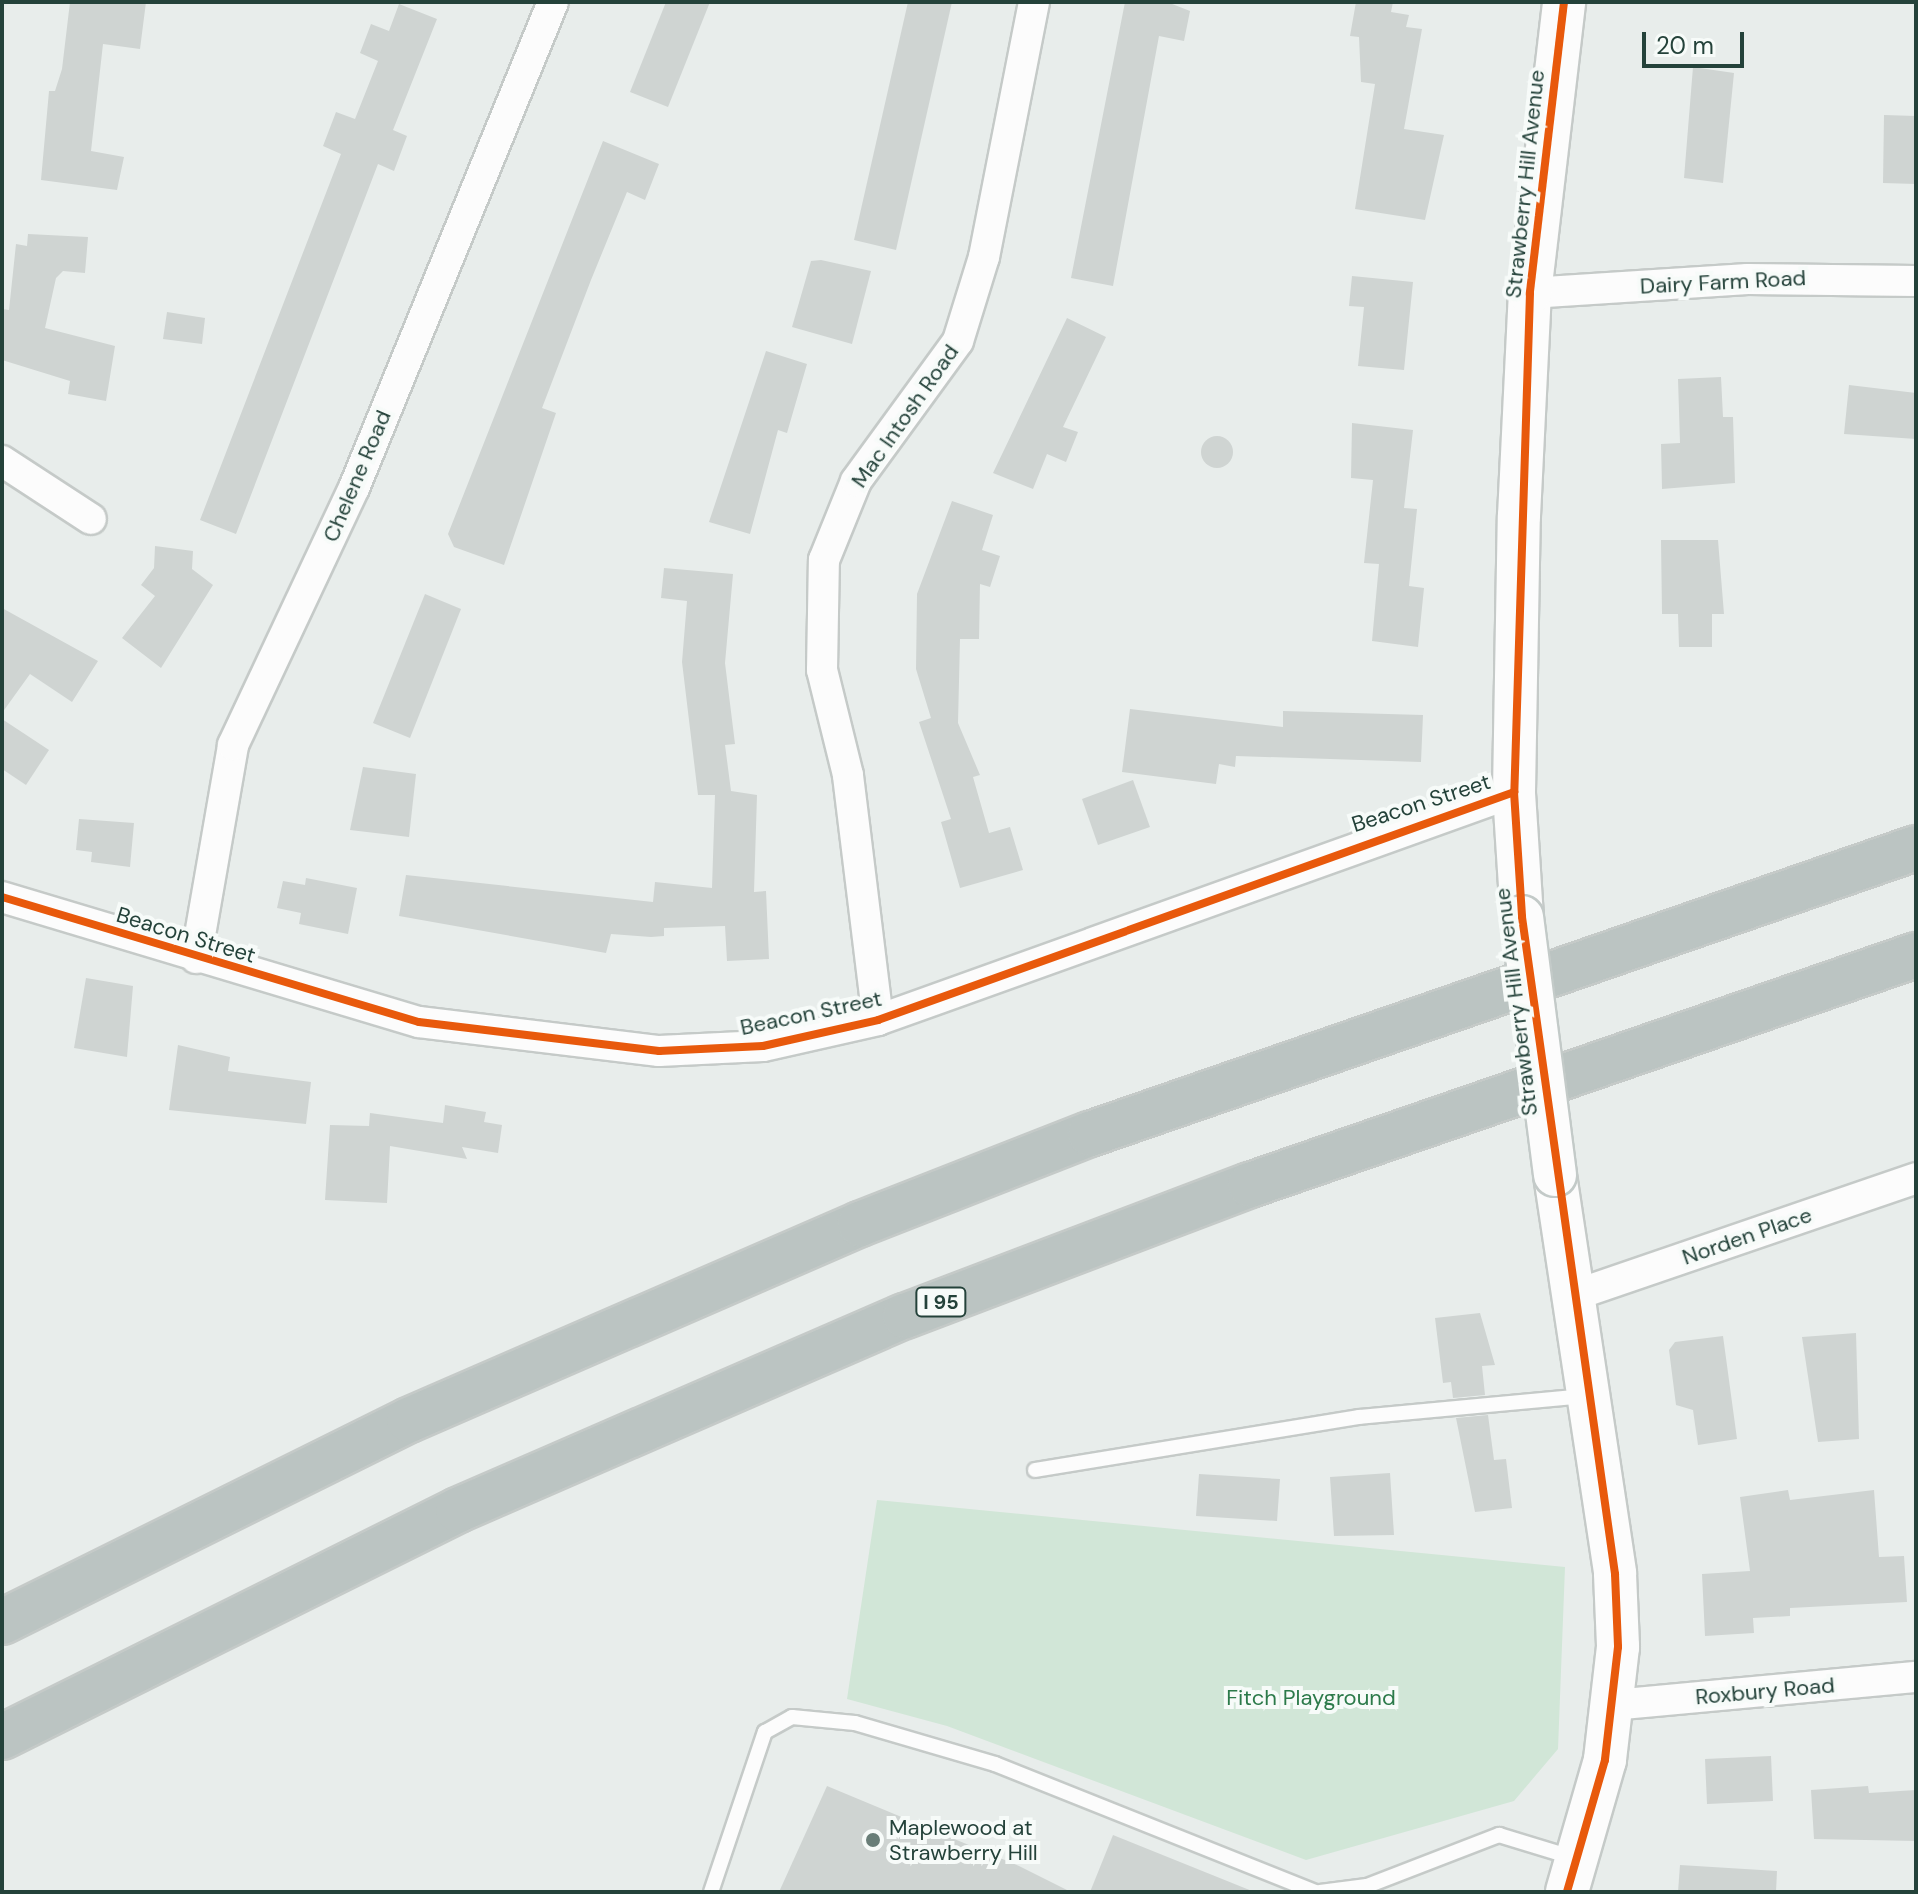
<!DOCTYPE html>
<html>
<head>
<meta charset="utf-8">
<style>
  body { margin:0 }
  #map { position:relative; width:1918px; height:1894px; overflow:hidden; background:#e8edeb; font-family:"DM Sans",sans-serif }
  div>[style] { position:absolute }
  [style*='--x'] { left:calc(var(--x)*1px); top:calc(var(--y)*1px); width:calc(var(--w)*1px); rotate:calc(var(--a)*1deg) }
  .green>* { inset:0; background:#d1e6d7 }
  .building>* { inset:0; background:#cfd4d2 }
  .round { border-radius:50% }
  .roads { filter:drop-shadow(2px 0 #c5cac8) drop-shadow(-2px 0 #c5cac8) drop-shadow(0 2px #c5cac8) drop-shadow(0 -2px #c5cac8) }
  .service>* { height:14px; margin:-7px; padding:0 7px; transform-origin:7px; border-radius:7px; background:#fcfcfc }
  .minor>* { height:30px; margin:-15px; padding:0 15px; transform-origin:15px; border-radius:15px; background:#fcfcfc }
  .secondary>* { height:42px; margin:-21px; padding:0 21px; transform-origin:21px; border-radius:21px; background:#fcfcfc }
  .motorway>* { height:44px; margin:-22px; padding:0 22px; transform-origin:22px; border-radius:22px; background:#bbc4c2 }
  .bridges { filter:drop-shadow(2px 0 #c3cac8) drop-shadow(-2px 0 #c3cac8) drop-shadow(0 2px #c3cac8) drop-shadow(0 -2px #c3cac8) }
  .secondary-bridge>* { height:42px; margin:-21px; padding:0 21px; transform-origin:21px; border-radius:21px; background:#fcfcfc }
  .cycleway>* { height:8px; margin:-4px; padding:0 4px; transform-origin:4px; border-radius:4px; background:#e8590c }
  .dots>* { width:22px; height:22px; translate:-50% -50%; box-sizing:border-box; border:4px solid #f7fbf9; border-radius:50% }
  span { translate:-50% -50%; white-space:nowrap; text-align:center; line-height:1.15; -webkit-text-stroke:8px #f7fbf9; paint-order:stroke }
  .shield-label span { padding:2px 6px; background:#f7fbf9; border:2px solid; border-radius:6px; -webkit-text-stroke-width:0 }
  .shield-label { font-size:20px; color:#24423a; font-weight:700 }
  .street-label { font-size:22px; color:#24423a }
  .park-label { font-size:22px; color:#2c7a4a }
  .poi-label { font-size:22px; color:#24423a }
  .left { translate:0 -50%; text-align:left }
  .frame { position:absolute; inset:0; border:4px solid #24423a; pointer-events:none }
  .scale { position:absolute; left:1642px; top:32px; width:102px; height:36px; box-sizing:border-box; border:4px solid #24423a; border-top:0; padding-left:10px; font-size:24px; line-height:28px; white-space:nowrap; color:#24423a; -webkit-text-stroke:6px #f7fbf9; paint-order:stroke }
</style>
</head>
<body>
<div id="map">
  <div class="green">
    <div style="clip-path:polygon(877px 1500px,1565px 1567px,1558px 1749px,1514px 1801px,1306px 1860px,947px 1726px,847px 1699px)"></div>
  </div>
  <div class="building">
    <div style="clip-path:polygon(70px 2px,146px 2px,140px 49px,103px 44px,91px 151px,124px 157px,117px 190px,41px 180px,49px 91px,55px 91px,62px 69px)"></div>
    <div style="clip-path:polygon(666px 2px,710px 2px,668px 107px,630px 92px)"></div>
    <div style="clip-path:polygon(908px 2px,952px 2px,896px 250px,854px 240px)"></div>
    <div style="clip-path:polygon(1125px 2px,1167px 2px,1190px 11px,1184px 41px,1159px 36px,1113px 286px,1071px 278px)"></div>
    <div style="clip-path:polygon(1356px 2px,1393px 2px,1391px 12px,1409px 15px,1406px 27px,1422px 29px,1404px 129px,1444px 135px,1425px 220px,1355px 209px,1375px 84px,1361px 82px,1359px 37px,1350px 36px)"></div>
    <div style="clip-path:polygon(399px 4px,437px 19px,393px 130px,407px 136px,394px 171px,378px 164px,236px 534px,200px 520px,341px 154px,323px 146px,336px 112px,355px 119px,378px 61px,360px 53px,371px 24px,389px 31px)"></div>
    <div style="clip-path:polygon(1693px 67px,1734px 73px,1723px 183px,1684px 178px)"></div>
    <div style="clip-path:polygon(1884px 115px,1916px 116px,1916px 184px,1883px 183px)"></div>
    <div style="clip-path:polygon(603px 141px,659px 164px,645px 200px,627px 192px,591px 280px,542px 408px,556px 413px,504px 565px,454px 547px,448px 534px)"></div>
    <div style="clip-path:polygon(28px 234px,88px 237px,85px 273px,63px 271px,56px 278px,45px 328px,115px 346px,106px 401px,68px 394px,70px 381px,2px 360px,2px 309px,9px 310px,16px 244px,27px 246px)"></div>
    <div style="clip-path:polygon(821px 260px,871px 271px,852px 344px,792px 327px,811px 261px)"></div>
    <div style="clip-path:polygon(1352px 276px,1413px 282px,1404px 370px,1358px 366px,1364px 307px,1349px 306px)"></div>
    <div style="clip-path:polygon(167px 312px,205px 318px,202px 344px,163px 339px)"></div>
    <div style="clip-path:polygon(1067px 318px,1106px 337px,1063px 427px,1078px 432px,1066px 462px,1047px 454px,1033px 489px,993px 473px)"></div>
    <div style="clip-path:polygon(766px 351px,807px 364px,787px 433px,778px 430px,750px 534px,709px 522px)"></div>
    <div style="clip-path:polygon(1721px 377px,1723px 417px,1733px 417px,1735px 483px,1662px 489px,1661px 444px,1680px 443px,1678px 379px)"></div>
    <div style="clip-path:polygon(1849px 385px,1916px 393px,1916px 439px,1844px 434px)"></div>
    <div style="clip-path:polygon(1352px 423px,1413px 430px,1404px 508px,1417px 509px,1409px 586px,1424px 588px,1418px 647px,1372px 641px,1379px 564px,1364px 563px,1373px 480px,1351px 478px)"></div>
    <div class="round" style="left:1201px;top:436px;width:32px;height:32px"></div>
    <div style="clip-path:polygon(952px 501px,993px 515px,982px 550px,1000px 556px,990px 587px,980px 584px,979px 639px,960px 639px,958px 723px,980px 775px,973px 777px,989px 833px,1010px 827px,1023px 870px,960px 888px,941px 822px,951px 819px,919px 722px,931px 718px,916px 669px,917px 594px)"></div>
    <div style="clip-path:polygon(1661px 540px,1718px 540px,1724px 614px,1712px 614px,1712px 647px,1679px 647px,1678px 614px,1662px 614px)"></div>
    <div style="clip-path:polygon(155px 546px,193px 551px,192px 569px,213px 585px,161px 668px,122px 638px,155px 596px,141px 585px,154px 568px)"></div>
    <div style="clip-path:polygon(664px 568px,733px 574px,725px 663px,735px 744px,725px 745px,731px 791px,757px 795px,754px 892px,766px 891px,769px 959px,727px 961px,725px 926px,664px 928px,664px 936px,651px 937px,611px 934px,606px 953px,399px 916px,406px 875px,653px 902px,655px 882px,712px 888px,715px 795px,698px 795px,682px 662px,687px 601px,661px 598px)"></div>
    <div style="clip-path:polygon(425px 594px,461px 609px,410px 738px,373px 723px)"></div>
    <div style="clip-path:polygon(2px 608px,98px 661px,72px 702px,30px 674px,2px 713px)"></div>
    <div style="clip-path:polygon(1130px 709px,1283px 727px,1283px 711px,1423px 715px,1421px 762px,1236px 756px,1235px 767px,1219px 764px,1216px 784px,1122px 772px)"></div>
    <div style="clip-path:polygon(2px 719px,49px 750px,26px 785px,2px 769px)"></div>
    <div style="clip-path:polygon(363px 767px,416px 774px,409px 837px,350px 830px)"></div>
    <div style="clip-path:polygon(1133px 780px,1150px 827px,1098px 845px,1082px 799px)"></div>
    <div style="clip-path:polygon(79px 819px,134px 823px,130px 867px,91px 862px,92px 852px,76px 850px)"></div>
    <div style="clip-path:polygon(306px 878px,357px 888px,348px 934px,299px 924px,301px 913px,277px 908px,283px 881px,305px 885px)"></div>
    <div style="clip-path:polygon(86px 978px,133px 986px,127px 1057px,74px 1048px)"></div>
    <div style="clip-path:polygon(178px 1045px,230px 1057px,228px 1071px,311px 1082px,306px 1124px,169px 1110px)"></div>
    <div style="clip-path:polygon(445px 1105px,486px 1112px,484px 1122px,502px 1125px,498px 1153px,462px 1147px,467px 1159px,390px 1146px,387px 1203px,325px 1200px,330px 1125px,369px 1126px,370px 1113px,443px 1123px)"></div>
    <div style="clip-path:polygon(1480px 1313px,1495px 1365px,1482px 1366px,1485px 1395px,1453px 1398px,1451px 1382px,1443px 1383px,1435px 1318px)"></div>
    <div style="clip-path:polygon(1856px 1333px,1859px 1439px,1818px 1442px,1802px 1337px)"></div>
    <div style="clip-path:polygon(1723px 1336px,1737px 1439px,1698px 1445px,1693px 1410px,1676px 1405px,1669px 1350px,1675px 1342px)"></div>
    <div style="clip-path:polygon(1488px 1415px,1494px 1460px,1506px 1459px,1512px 1508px,1475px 1512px,1456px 1418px)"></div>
    <div style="clip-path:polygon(1390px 1473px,1394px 1535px,1334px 1536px,1330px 1477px)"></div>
    <div style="clip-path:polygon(1199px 1474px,1280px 1479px,1277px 1521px,1196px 1516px)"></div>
    <div style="clip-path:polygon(1788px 1490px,1790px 1500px,1874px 1490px,1879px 1557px,1904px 1556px,1907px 1602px,1790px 1608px,1790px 1616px,1753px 1618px,1754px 1633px,1705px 1636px,1702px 1574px,1750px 1571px,1740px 1497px)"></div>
    <div style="clip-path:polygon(1771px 1756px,1773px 1801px,1707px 1804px,1705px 1759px)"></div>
    <div style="clip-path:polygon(827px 1786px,1019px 1866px,1071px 1892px,779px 1892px)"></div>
    <div style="clip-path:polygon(1868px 1786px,1869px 1793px,1916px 1790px,1916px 1841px,1814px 1839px,1811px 1790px)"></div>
    <div style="clip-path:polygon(1113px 1835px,1252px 1891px,1251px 1892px,1090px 1892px)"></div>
    <div style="clip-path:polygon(1680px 1865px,1777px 1871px,1776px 1892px,1678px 1892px)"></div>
  </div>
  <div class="roads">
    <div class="service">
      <div style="--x:1035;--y:1470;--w:328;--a:-9.3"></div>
      <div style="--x:1359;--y:1417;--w:228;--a:-5.3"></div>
      <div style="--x:711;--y:1892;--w:169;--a:-71.4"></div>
      <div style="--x:765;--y:1732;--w:31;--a:-29"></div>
      <div style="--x:792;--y:1717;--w:63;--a:5.4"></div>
      <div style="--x:855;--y:1723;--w:146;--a:16.3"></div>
      <div style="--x:995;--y:1764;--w:345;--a:21.8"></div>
      <div style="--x:1320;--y:1892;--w:47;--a:-7.3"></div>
      <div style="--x:1367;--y:1886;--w:142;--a:-21.1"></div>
      <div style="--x:1499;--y:1835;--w:78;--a:17"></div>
    </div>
    <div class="minor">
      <div style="--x:1530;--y:293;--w:218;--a:-3.7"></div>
      <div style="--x:1748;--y:279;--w:168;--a:0.7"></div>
      <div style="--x:2;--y:461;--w:106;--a:33.1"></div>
      <div style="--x:2;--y:897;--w:435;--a:16.7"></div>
      <div style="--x:419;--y:1022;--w:242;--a:6.9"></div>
      <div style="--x:659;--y:1051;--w:104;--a:-2.8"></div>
      <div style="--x:763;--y:1046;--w:118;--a:-12.7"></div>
      <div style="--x:878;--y:1020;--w:676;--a:-19.72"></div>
      <div style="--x:196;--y:958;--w:216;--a:-80.1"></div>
      <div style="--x:233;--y:745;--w:284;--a:-64.8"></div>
      <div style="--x:354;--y:488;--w:525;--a:-67.73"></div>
      <div style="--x:878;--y:1020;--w:247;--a:-97"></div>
      <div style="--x:848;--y:775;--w:108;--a:-103.9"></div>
      <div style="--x:822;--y:670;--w:110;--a:-89"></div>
      <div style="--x:824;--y:560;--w:85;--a:-67.9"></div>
      <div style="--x:856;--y:481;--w:173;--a:-53.9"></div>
      <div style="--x:958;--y:341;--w:88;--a:-72.8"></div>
      <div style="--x:984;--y:257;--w:260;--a:-78.9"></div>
      <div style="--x:1578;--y:1294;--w:357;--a:-18.9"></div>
      <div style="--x:1613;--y:1705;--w:304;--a:-5.3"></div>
    </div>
    <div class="secondary">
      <div style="--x:1522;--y:917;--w:125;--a:-93.7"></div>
      <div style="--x:1514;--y:792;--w:276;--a:-89"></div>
      <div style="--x:1519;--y:516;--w:223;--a:-87.2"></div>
      <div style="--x:1530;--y:293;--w:293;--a:-83.3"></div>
      <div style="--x:1555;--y:1175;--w:403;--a:81.4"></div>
      <div style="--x:1615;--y:1574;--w:73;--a:87.6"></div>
      <div style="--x:1618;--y:1647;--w:114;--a:96.6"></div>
      <div style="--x:1605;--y:1760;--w:137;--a:106.1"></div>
    </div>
    <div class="motorway">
      <div style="--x:2;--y:1622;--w:454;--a:-26.4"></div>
      <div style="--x:409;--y:1420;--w:492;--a:-23.5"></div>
      <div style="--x:860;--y:1224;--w:247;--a:-21.4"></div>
      <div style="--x:1090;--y:1134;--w:874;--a:-19.1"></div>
      <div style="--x:2;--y:1737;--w:509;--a:-26.46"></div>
      <div style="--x:458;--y:1510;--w:487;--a:-23.5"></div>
      <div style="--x:905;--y:1316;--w:369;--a:-20.8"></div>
      <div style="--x:1250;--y:1185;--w:705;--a:-19.05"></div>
    </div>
  </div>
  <div class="bridges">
    <div class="secondary-bridge">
      <div style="--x:1522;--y:917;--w:260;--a:82.7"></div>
    </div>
  </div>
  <div class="cycleway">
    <div style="--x:1564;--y:2;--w:293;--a:96.7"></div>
    <div style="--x:1530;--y:293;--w:499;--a:91.8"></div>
    <div style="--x:1514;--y:792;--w:125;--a:86.3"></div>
    <div style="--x:1522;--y:917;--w:664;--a:81.94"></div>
    <div style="--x:1615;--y:1574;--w:73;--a:87.6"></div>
    <div style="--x:1618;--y:1647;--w:114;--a:96.6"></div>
    <div style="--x:1605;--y:1760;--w:137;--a:106.1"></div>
    <div style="--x:2;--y:897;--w:435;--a:16.7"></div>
    <div style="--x:419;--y:1022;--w:242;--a:6.9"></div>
    <div style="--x:659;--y:1051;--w:104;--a:-2.8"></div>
    <div style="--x:763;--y:1046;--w:118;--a:-12.7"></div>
    <div style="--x:878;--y:1020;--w:676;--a:-19.72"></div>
  </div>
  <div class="dots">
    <div style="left:873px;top:1840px;background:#697e78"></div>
  </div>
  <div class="shield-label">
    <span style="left:941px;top:1302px">I 95</span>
  </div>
  <div class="street-label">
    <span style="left:1525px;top:184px;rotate:-84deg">Strawberry Hill Avenue</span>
    <span style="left:1723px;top:282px;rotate:-3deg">Dairy Farm Road</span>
    <span style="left:905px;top:416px;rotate:-55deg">Mac Intosh Road</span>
    <span style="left:357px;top:476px;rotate:-67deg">Chelene Road</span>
    <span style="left:1421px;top:803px;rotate:-18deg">Beacon Street</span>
    <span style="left:186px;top:935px;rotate:17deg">Beacon Street</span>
    <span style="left:1516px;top:1002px;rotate:-97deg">Strawberry Hill Avenue</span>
    <span style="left:811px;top:1013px;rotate:-12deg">Beacon Street</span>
    <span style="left:1747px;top:1236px;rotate:-19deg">Norden Place</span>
    <span style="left:1765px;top:1691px;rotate:-5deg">Roxbury Road</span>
  </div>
  <div class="park-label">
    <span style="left:1311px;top:1698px">Fitch Playground</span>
  </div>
  <div class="poi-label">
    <span class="left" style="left:889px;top:1840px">Maplewood at<br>Strawberry Hill</span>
  </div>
  <div class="frame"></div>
  <div class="scale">20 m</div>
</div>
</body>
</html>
